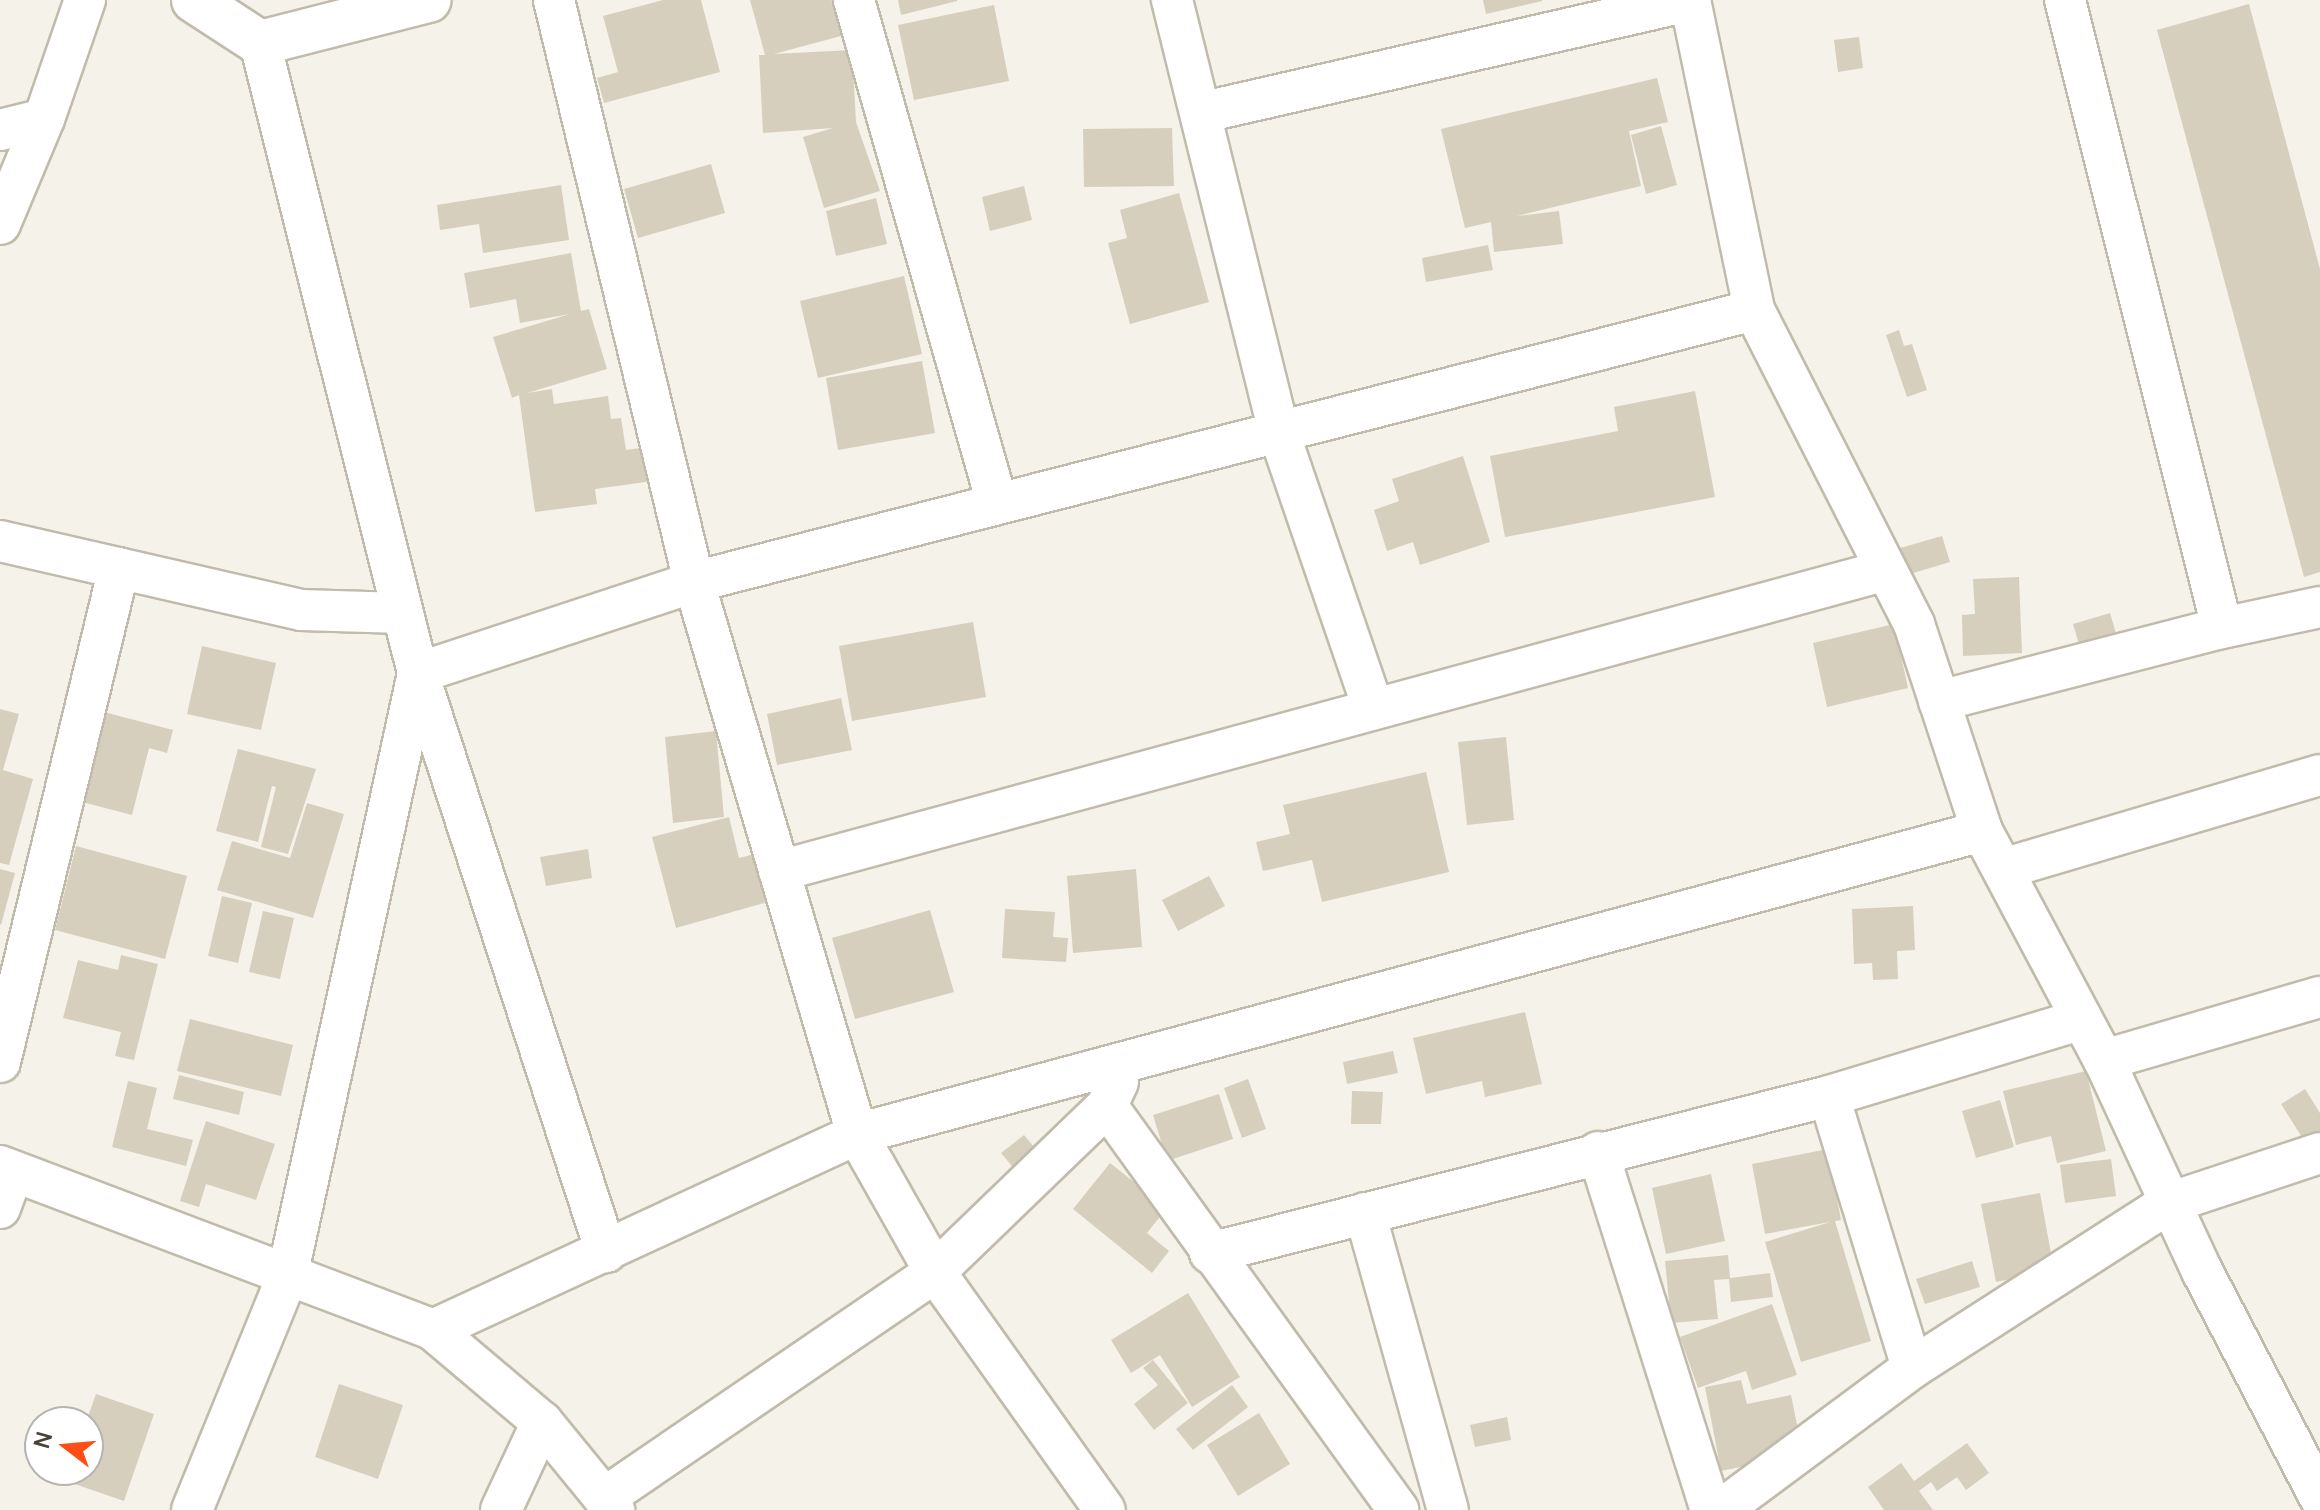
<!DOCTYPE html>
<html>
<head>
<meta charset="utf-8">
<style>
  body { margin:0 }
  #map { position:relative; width:2320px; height:1510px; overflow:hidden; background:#f5f2e9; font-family:Manrope,sans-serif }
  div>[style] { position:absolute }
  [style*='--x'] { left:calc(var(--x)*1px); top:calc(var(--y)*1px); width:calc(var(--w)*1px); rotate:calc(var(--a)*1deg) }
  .building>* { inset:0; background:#d7cfbe }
  .roads { filter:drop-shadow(2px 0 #c1bbab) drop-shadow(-2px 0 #c1bbab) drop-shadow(0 2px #c1bbab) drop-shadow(0 -2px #c1bbab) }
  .minor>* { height:40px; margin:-20px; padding:0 20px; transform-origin:20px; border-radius:20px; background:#fff }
  .tertiary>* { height:44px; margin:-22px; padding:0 22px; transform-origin:22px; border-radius:22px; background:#fff }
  span { translate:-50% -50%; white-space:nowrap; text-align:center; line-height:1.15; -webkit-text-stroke:6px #fff; paint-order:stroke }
  .north { position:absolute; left:24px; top:1406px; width:80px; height:80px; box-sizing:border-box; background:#fff; border:2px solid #b6b4af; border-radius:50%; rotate:286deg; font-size:22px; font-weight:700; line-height:32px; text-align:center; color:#494337 }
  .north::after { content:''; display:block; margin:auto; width:28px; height:36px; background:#fd4e18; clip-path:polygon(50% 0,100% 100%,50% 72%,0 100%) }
</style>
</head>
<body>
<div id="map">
  <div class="building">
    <div style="clip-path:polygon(663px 0,701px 0,720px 72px,604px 103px,597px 78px,618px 72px,603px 16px)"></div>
    <div style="clip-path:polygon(750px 0,831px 0,841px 36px,774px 54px,852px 50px,856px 122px,880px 191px,824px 208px,803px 137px,833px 128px,763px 133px,759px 55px,765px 55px)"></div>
    <div style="clip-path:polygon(898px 0,957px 0,957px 1px,901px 15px)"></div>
    <div style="clip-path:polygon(1483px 0,1542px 0,1542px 1px,1486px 14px)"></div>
    <div style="clip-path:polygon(2249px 4px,2320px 269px,2320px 572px,2304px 577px,2157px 30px)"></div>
    <div style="clip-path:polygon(994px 5px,1009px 81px,914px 100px,898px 25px)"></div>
    <div style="clip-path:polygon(1859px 37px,1863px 68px,1838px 72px,1834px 40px)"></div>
    <div style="clip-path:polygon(1657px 78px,1668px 122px,1629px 131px,1641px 186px,1517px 216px,1559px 211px,1563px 244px,1494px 252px,1491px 222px,1465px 228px,1441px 129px)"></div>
    <div style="clip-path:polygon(1661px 126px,1677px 185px,1646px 194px,1631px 135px)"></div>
    <div style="clip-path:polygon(1172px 128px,1174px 186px,1084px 187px,1083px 129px)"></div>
    <div style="clip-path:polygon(711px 164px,725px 213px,638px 238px,624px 189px)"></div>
    <div style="clip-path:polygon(561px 185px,569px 240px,483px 253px,479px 224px,440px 230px,437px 205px)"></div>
    <div style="clip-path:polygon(1024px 186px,1032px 220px,990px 231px,982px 197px)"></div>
    <div style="clip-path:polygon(1179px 193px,1209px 302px,1130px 324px,1108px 243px,1127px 238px,1120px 210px)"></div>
    <div style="clip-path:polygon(876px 198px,887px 244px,836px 256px,826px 211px)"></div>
    <div style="clip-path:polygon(1488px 245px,1493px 270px,1426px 282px,1422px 258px)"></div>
    <div style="clip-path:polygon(571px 253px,581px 311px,589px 309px,607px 369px,527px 393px,552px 389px,554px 404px,608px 396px,611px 419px,621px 418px,626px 450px,648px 447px,653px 481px,595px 489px,597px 504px,535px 512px,519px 395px,512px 398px,493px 337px,570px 314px,520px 323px,516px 299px,470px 308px,464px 273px)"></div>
    <div style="clip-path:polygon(904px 276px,922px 354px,818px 378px,800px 301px)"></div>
    <div style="clip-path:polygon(1899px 330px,1904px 346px,1912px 344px,1927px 390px,1907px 397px,1886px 335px)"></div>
    <div style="clip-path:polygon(922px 361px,935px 433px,838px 450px,826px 378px)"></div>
    <div style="clip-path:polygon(1695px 391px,1715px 497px,1505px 537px,1490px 456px,1618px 431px,1614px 407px)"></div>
    <div style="clip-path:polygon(1463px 456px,1490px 542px,1420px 565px,1413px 542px,1387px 551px,1374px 510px,1399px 501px,1392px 479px)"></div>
    <div style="clip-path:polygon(1942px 536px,1950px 562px,1900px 577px,1893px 550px)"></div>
    <div style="clip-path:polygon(2019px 577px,2022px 653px,1963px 656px,1962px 615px,1975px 614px,1973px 579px)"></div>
    <div style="clip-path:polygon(2110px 613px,2120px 647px,2083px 658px,2073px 624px)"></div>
    <div style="clip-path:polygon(973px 622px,986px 697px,852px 721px,839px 646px)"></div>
    <div style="clip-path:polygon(1894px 624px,1908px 688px,1827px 707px,1813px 643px)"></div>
    <div style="clip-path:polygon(202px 646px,276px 663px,261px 730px,187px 714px)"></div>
    <div style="clip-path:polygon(841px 698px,852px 750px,777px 765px,767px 714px)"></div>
    <div style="clip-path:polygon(0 709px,19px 714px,3px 770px,33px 779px,9px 865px,0 863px)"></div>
    <div style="clip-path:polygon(100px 711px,173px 730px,167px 753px,149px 748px,132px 815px,78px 801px)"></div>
    <div style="clip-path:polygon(716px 731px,724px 817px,673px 823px,665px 737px)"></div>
    <div style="clip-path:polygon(1506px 737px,1514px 820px,1467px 825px,1458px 742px)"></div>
    <div style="clip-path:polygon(238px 749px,316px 769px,288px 854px,261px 847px,276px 787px,272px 786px,258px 842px,216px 831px)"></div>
    <div style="clip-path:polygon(1426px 772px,1449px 872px,1322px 902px,1312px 860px,1263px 871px,1256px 842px,1290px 834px,1283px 805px)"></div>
    <div style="clip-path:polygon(307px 803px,344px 814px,313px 918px,217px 890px,232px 841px,290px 858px)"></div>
    <div style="clip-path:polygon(729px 817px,739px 858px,759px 853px,771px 901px,676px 928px,652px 837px)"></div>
    <div style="clip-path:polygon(76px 846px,187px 876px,165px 959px,55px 930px)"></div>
    <div style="clip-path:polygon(588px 849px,592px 878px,546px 886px,540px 857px)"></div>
    <div style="clip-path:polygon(0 869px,15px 873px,1px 925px,0 924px)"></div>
    <div style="clip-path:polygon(1136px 869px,1142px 947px,1073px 953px,1067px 876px)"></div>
    <div style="clip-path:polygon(1209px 876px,1225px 906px,1178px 931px,1162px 900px)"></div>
    <div style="clip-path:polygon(222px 896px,252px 903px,238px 963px,208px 956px)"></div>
    <div style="clip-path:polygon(1913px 906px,1915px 950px,1897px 951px,1898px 979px,1873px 980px,1872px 963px,1854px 964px,1852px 909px)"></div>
    <div style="clip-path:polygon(1005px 909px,1055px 912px,1053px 937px,1068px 938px,1066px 962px,1002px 958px)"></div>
    <div style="clip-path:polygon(930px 910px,954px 992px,855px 1019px,832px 938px)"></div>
    <div style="clip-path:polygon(263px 911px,294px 918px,280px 979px,249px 972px)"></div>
    <div style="clip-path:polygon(121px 955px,158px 964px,134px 1060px,115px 1056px,121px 1032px,63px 1018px,78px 960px,118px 970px)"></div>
    <div style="clip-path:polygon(1525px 1012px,1542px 1084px,1485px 1097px,1482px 1081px,1426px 1094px,1413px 1038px)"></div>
    <div style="clip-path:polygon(190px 1019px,293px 1045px,281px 1096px,177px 1071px)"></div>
    <div style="clip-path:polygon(1393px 1051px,1398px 1073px,1347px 1084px,1343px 1062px)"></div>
    <div style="clip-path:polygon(2086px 1071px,2106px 1151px,2057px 1163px,2051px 1136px,2016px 1145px,2003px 1091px)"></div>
    <div style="clip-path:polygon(179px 1075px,244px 1092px,239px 1115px,173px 1099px)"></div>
    <div style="clip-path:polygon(1248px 1079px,1266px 1129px,1242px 1138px,1224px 1088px)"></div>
    <div style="clip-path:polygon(128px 1081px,157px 1088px,147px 1129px,193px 1140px,186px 1166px,112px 1147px)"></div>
    <div style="clip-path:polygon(2305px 1089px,2320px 1113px,2320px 1148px,2312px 1153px,2281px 1104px)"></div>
    <div style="clip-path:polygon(1352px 1091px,1383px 1092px,1381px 1124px,1351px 1124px)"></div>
    <div style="clip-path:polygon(1219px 1094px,1233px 1139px,1167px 1161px,1153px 1115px)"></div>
    <div style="clip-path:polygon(2000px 1100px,2014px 1147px,1976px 1158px,1962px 1111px)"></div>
    <div style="clip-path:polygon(206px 1121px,275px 1144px,256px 1200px,206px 1184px,199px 1207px,180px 1201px)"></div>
    <div style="clip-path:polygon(1024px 1135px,1044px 1159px,1022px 1178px,1001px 1153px)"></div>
    <div style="clip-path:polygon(1828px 1149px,1841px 1220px,1835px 1221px,1871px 1341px,1801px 1362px,1765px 1242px,1830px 1222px,1765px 1234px,1752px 1164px)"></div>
    <div style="clip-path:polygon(2111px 1159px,2116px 1196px,2065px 1203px,2060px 1165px)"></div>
    <div style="clip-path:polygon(1110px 1163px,1167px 1208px,1147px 1233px,1169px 1251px,1152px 1273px,1073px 1209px)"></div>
    <div style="clip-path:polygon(1711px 1174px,1725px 1241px,1666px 1254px,1652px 1188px)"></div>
    <div style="clip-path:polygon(2040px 1193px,2054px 1270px,1996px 1282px,1981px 1204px)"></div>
    <div style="clip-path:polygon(1728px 1255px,1730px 1278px,1770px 1273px,1773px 1297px,1731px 1302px,1729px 1279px,1714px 1280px,1718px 1319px,1671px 1323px,1665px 1261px)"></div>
    <div style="clip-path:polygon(1972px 1261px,1980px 1287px,1925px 1304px,1916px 1279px)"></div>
    <div style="clip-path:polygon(1188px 1293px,1240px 1377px,1192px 1407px,1160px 1355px,1131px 1373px,1111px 1340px)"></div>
    <div style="clip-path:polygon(1772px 1304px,1797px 1375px,1752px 1390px,1746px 1371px,1698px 1388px,1680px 1337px)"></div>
    <div style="clip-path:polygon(1153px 1360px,1188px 1403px,1154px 1430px,1134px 1404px,1158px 1385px,1143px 1368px)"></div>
    <div style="clip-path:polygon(1741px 1380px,1747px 1404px,1791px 1395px,1803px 1454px,1721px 1471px,1705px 1387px)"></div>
    <div style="clip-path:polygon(339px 1384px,403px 1405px,378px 1479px,315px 1457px)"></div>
    <div style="clip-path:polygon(1232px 1385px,1248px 1407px,1193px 1450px,1176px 1429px)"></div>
    <div style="clip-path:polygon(96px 1394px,154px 1414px,124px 1501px,66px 1481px,70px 1470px,88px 1470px,86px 1422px)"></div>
    <div style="clip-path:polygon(1259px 1413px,1290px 1464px,1238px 1496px,1207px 1445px)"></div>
    <div style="clip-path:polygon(1507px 1417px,1511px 1440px,1475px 1447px,1470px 1425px)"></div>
    <div style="clip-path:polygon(1967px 1443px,1989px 1473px,1966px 1490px,1957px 1477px,1937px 1491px,1931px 1482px,1919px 1491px,1933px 1510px,1884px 1510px,1868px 1487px,1901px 1463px,1914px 1481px)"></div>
  </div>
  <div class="roads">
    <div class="minor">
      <div style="--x:554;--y:0;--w:599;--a:76.47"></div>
      <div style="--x:694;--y:582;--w:576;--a:73.55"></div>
      <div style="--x:857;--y:1134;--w:159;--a:60.5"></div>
      <div style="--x:935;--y:1272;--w:292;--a:54.5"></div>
      <div style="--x:854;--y:0;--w:523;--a:74.13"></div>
      <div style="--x:1172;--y:0;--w:449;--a:76.1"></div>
      <div style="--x:1280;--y:436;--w:287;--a:71.1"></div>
      <div style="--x:1690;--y:0;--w:317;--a:78.3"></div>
      <div style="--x:1754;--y:310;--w:352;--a:63"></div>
      <div style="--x:1914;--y:624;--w:218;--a:71.8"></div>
      <div style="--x:1982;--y:831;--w:259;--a:62"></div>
      <div style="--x:2104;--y:1060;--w:233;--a:65.1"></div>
      <div style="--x:2202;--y:1271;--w:256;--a:62.5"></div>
      <div style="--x:2065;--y:0;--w:647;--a:75.96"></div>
      <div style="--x:2222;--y:628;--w:100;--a:-12.1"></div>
      <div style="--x:260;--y:43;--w:650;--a:75.92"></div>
      <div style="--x:418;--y:673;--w:609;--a:72.01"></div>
      <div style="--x:1204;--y:112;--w:499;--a:-12.9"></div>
      <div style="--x:0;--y:130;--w:45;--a:-14"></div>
      <div style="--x:0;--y:224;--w:114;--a:-67.3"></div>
      <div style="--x:44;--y:119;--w:126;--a:-71"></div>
      <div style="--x:0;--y:541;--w:309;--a:12.9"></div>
      <div style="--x:301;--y:610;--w:101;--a:1.7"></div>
      <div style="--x:1939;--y:701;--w:292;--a:-14.5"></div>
      <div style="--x:2006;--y:868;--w:327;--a:-16.5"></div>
      <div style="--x:779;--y:871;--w:1144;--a:-15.2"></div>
      <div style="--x:2104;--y:1060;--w:225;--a:-16.3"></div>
      <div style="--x:0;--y:1062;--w:508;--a:-76.46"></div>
      <div style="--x:1118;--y:1082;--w:26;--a:115"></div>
      <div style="--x:1107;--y:1106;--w:498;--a:54.2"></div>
      <div style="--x:1829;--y:1096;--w:284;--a:73"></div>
      <div style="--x:1598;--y:1152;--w:375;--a:72.5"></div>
      <div style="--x:0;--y:1166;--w:463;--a:20.7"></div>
      <div style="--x:433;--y:1330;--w:143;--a:40.2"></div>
      <div style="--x:542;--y:1422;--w:114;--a:50.7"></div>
      <div style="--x:0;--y:1208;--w:37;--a:-70"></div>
      <div style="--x:1365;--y:1213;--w:308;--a:74.4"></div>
      <div style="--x:1210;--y:1253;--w:639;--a:-14.23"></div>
      <div style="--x:1829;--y:1096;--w:261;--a:-16.9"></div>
      <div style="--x:433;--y:1330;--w:467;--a:-24.8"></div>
      <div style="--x:857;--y:1134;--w:1165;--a:-15.07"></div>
      <div style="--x:604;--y:1498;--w:401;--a:-34.3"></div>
      <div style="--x:935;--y:1272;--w:239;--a:-44"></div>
      <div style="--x:192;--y:1510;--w:252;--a:-67.8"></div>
      <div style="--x:287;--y:1277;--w:618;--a:-77.76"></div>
      <div style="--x:418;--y:673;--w:291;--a:-18.2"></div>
      <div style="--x:694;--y:582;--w:1094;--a:-14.39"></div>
      <div style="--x:501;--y:1510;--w:97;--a:-65"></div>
      <div style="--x:1721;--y:1510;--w:238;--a:-36.6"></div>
      <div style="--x:1912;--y:1368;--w:305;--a:-32.7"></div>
      <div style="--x:2169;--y:1203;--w:159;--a:-18.3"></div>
    </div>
    <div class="tertiary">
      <div style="--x:194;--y:0;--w:79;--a:33.1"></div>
      <div style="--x:260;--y:43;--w:174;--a:-14.3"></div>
    </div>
  </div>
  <div class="north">N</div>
</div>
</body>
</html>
